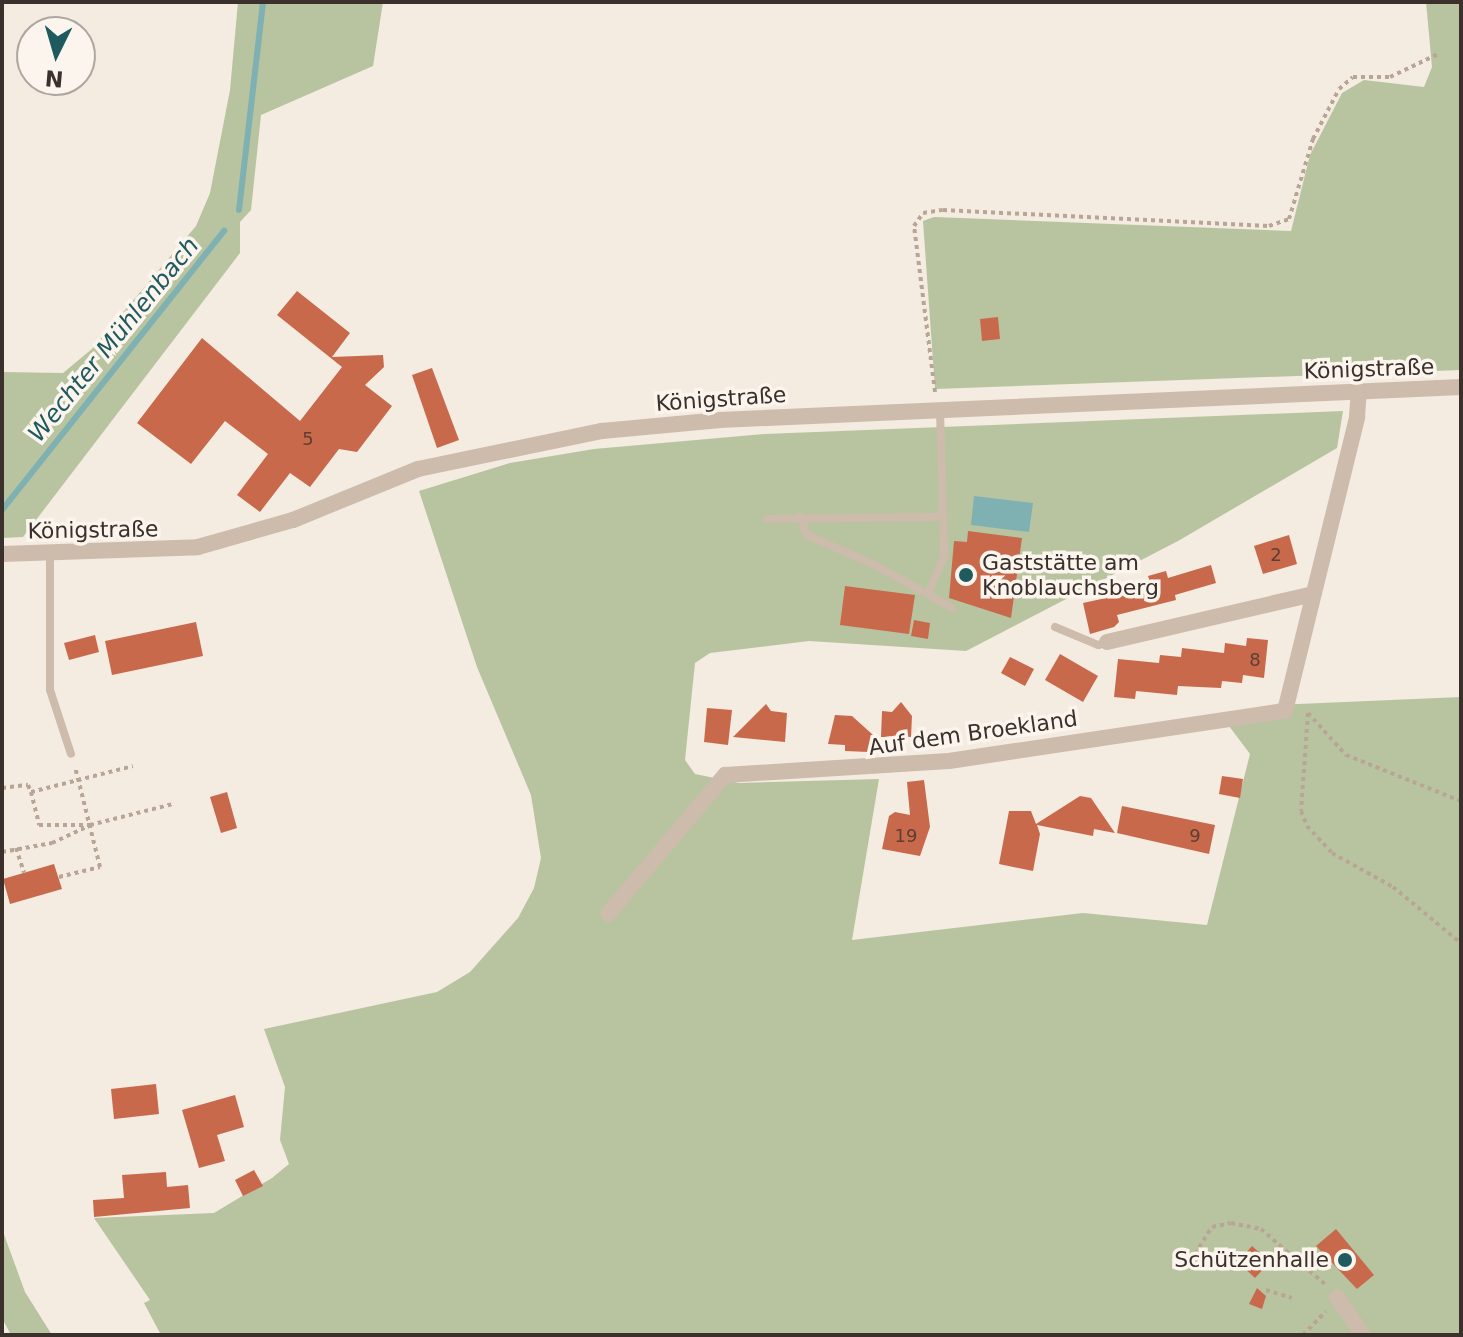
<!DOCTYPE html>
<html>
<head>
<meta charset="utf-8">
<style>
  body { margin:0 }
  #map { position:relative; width:1463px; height:1337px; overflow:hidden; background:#f4ebe1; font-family:"DejaVu Sans",sans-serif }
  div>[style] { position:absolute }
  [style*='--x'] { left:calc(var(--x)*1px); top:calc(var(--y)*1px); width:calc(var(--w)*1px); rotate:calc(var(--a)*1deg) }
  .green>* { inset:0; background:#b8c4a0 }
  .water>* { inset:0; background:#7fb0b2 }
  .stream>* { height:6px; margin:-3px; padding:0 3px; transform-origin:3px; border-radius:3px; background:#7fb0b2 }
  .building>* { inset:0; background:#c8694b }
  .path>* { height:4px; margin-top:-2px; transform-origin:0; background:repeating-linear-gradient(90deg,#b9a596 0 4px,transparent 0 8px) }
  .service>* { height:8px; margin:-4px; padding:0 4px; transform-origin:4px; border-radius:4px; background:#cdbbac }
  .minor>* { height:16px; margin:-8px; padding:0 8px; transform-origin:8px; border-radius:8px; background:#cdbbac }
  .dots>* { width:22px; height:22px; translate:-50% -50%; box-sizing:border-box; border:4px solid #fbf5ee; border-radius:50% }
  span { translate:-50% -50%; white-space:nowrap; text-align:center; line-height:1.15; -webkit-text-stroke:7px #fbf5ee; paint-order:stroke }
  .number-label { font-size:18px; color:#5e3e33 }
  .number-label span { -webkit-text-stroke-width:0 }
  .street-label { font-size:22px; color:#3b302b }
  .poi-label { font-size:22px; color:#3b302b }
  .left { translate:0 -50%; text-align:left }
  .right { translate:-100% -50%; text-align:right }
  .water-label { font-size:24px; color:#1f5a5e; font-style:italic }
  .frame { position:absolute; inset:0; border:4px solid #3b302b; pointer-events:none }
  .north { position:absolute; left:16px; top:16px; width:80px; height:80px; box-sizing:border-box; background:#fbf5ee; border:2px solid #aea6a0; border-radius:50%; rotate:185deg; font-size:22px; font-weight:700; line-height:32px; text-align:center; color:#3b302b }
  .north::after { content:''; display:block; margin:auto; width:28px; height:36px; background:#1f5a5e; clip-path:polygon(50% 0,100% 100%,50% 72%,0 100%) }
</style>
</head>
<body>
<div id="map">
  <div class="green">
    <div style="clip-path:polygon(238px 2px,383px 2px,373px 66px,261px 115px,251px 210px,240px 222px,240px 253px,23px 537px,2px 538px,2px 372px,63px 373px,93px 348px,196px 226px,210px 193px,230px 90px)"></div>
    <div style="clip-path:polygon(1426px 2px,1461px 2px,1461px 370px,935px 389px,923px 221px,934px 217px,1291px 231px,1310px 155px,1342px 93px,1364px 80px,1424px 87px,1432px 67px)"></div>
    <div style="clip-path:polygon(1343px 411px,1337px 448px,1178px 541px,966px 651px,809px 641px,710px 653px,695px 663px,685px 760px,695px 774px,739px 783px,879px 779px,852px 940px,1083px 913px,1207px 925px,1250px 754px,1220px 714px,1275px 705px,1461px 697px,1461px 1335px,161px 1335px,144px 1303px,150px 1300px,94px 1218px,214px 1213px,272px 1178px,289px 1164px,280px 1140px,285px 1087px,264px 1029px,437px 992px,470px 972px,518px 918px,534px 888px,541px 858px,531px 795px,477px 667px,419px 491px,510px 463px,594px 449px,765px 434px)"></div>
    <div style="clip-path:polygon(2px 1229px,25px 1292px,52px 1335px,11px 1335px,2px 1318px)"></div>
  </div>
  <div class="water">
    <div style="clip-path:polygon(974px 496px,1033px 503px,1029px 532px,971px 525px)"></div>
  </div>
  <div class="stream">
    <div style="--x:239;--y:210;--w:209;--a:-83.4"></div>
    <div style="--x:2;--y:510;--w:357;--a:-51.5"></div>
  </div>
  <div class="building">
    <div style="clip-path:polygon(297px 291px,350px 333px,332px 357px,383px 355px,384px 367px,365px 385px,392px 406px,357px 452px,339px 449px,310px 487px,290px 473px,260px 512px,237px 495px,268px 454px,225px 421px,191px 464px,137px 423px,202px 338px,300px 421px,342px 367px,277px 315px)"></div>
    <div style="clip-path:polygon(998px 317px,1000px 339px,982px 341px,980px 319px)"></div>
    <div style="clip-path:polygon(432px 368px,459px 440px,437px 448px,412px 375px)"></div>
    <div style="clip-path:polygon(968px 531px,1022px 538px,1011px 618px,949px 598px,954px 541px,967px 542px)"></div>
    <div style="clip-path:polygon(1289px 535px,1297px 564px,1263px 574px,1254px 546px)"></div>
    <div style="clip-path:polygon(1211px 565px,1216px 583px,1175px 595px,1176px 600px,1117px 615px,1119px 622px,1114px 627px,1090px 634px,1083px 603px,1152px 588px,1148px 576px,1166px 571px,1168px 578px)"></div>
    <div style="clip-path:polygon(845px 586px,915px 595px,909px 634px,840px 625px)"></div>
    <div style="clip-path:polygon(914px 620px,930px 623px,928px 639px,911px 636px)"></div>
    <div style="clip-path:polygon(196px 622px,203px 656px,112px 675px,105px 641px)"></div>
    <div style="clip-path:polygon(95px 635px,99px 652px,69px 660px,64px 643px)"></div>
    <div style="clip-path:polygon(1247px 638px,1268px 640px,1264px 678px,1243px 675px,1242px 683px,1222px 681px,1221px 688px,1178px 686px,1177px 695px,1136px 691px,1135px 699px,1114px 697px,1118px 659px,1159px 663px,1160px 655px,1181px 657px,1182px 648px,1224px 653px,1225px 643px,1246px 646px)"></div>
    <div style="clip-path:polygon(1060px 654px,1098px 676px,1083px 702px,1045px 680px)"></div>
    <div style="clip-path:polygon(1010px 657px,1034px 669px,1025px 686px,1001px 673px)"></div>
    <div style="clip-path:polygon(901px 702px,912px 716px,911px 737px,881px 737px,882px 711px,892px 712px)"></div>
    <div style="clip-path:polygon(766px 704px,771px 711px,787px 713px,785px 742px,733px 737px)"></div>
    <div style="clip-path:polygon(707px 708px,732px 710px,728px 745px,704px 742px)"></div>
    <div style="clip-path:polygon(835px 715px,852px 716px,893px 753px,845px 751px,845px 745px,828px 744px)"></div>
    <div style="clip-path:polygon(1222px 776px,1243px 779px,1240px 798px,1219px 794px)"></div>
    <div style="clip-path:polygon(924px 780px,930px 827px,920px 856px,882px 849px,889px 816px,895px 812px,910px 815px,907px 782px)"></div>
    <div style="clip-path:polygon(227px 792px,237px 828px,221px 833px,210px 797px)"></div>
    <div style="clip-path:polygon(1080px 796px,1091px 798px,1115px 833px,1094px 829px,1093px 836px,1037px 825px,1040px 834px,1033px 871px,999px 864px,1009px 811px,1031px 811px,1036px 824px)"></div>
    <div style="clip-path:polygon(1122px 806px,1215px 825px,1209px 854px,1117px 833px)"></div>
    <div style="clip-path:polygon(54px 864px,62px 889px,10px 904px,3px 879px)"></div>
    <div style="clip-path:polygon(156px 1084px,159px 1114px,114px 1119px,111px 1089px)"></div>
    <div style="clip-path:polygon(235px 1095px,244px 1127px,217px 1135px,225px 1161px,199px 1168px,182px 1110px)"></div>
    <div style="clip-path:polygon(254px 1170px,263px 1186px,243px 1196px,235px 1180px)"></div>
    <div style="clip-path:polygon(166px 1172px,167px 1187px,188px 1185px,190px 1208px,94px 1217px,93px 1200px,124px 1198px,122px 1175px)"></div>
    <div style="clip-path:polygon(1336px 1229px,1374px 1275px,1357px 1289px,1316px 1246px)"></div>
    <div style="clip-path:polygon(1252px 1246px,1270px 1262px,1255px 1278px,1238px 1262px)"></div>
    <div style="clip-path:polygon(1257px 1288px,1266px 1296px,1262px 1309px,1249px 1304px)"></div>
  </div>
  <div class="path">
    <div style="--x:935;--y:392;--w:167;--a:-97.2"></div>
    <div style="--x:914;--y:226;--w:16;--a:-55"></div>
    <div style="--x:923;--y:213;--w:20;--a:-9"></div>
    <div style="--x:943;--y:210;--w:326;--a:2.8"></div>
    <div style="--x:1269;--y:226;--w:21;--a:-19"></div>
    <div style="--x:1289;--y:219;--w:84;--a:-73.3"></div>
    <div style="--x:1313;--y:139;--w:56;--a:-62.5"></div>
    <div style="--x:1339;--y:89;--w:18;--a:-41"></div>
    <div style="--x:1353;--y:77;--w:37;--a:0"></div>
    <div style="--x:1390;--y:77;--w:53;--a:-25.6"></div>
    <div style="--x:1308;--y:713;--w:98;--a:94.1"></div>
    <div style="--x:1301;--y:811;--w:16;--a:68"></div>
    <div style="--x:1307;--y:826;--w:37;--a:47"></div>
    <div style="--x:1332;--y:853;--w:70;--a:29.1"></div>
    <div style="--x:1393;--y:887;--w:88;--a:39.5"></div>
    <div style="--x:1308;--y:713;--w:57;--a:47.9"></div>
    <div style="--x:1346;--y:755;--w:124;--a:21.8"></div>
    <div style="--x:2;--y:788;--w:26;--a:-7"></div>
    <div style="--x:28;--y:785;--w:8;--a:67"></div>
    <div style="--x:31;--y:792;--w:105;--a:-14.3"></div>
    <div style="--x:31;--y:792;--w:34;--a:76"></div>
    <div style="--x:39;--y:825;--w:51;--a:0"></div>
    <div style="--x:90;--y:825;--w:86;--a:-14.2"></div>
    <div style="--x:16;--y:848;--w:26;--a:72"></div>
    <div style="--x:2;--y:852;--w:51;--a:-10.2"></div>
    <div style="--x:52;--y:843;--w:38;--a:-25"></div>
    <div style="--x:59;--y:877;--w:42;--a:-13.7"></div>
    <div style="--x:100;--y:867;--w:103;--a:-104"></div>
    <div style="--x:1195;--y:1254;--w:32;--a:-58"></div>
    <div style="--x:1212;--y:1227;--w:19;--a:-12"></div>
    <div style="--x:1231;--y:1223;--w:31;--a:11"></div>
    <div style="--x:1261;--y:1229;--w:87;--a:40.8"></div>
    <div style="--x:1266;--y:1290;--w:27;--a:17"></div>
    <div style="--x:1303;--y:1335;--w:33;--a:-46"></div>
  </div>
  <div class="service">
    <div style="--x:800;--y:516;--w:20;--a:70"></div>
    <div style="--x:807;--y:535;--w:77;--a:23.9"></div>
    <div style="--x:877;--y:566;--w:86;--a:29.2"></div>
    <div style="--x:767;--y:519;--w:176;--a:-0.7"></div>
    <div style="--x:943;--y:517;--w:107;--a:-91.6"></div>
    <div style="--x:50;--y:554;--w:136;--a:90"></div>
    <div style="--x:50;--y:690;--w:67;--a:71.8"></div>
    <div style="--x:928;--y:594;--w:41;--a:-67.2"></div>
    <div style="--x:944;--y:556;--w:39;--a:-91"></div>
    <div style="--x:1055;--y:627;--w:47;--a:22.7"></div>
    <div style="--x:1098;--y:645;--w:9;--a:-18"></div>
  </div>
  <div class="minor">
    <div style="--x:2;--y:554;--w:196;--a:-2"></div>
    <div style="--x:198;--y:547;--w:99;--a:-15.9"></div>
    <div style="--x:293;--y:520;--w:135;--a:-22.2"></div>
    <div style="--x:418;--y:469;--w:188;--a:-11.7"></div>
    <div style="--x:602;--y:431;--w:119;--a:-5.3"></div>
    <div style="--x:720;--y:420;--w:742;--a:-2.55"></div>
    <div style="--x:1107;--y:642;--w:212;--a:-13.1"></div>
    <div style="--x:608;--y:914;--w:182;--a:-49.9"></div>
    <div style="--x:725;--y:775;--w:224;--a:-3.6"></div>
    <div style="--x:949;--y:761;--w:340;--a:-8.5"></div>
    <div style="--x:1285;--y:711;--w:303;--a:-76.2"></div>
    <div style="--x:1357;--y:417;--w:26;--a:-86"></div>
    <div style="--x:1337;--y:1297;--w:46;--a:55.6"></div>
  </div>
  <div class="dots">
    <div style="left:966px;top:575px;background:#1f5a5e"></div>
    <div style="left:1345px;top:1260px;background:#1f5a5e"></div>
  </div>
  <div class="number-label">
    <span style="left:308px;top:439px">5</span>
    <span style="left:1276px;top:555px">2</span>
    <span style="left:1255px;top:660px">8</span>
    <span style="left:906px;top:836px">19</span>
    <span style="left:1195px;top:836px">9</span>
  </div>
  <div class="street-label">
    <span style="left:1369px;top:369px;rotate:-2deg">Königstraße</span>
    <span style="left:721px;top:399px;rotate:-4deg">Königstraße</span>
    <span style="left:93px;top:530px;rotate:-1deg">Königstraße</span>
    <span style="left:973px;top:733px;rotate:-8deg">Auf dem Broekland</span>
  </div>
  <div class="poi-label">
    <span class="left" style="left:982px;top:575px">Gaststätte am<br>Knoblauchsberg</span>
    <span class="right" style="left:1329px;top:1260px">Schützenhalle</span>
  </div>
  <div class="water-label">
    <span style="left:114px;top:340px;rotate:-51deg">Wechter Mühlenbach</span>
  </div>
  <div class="frame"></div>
  <div class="north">N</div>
</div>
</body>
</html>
